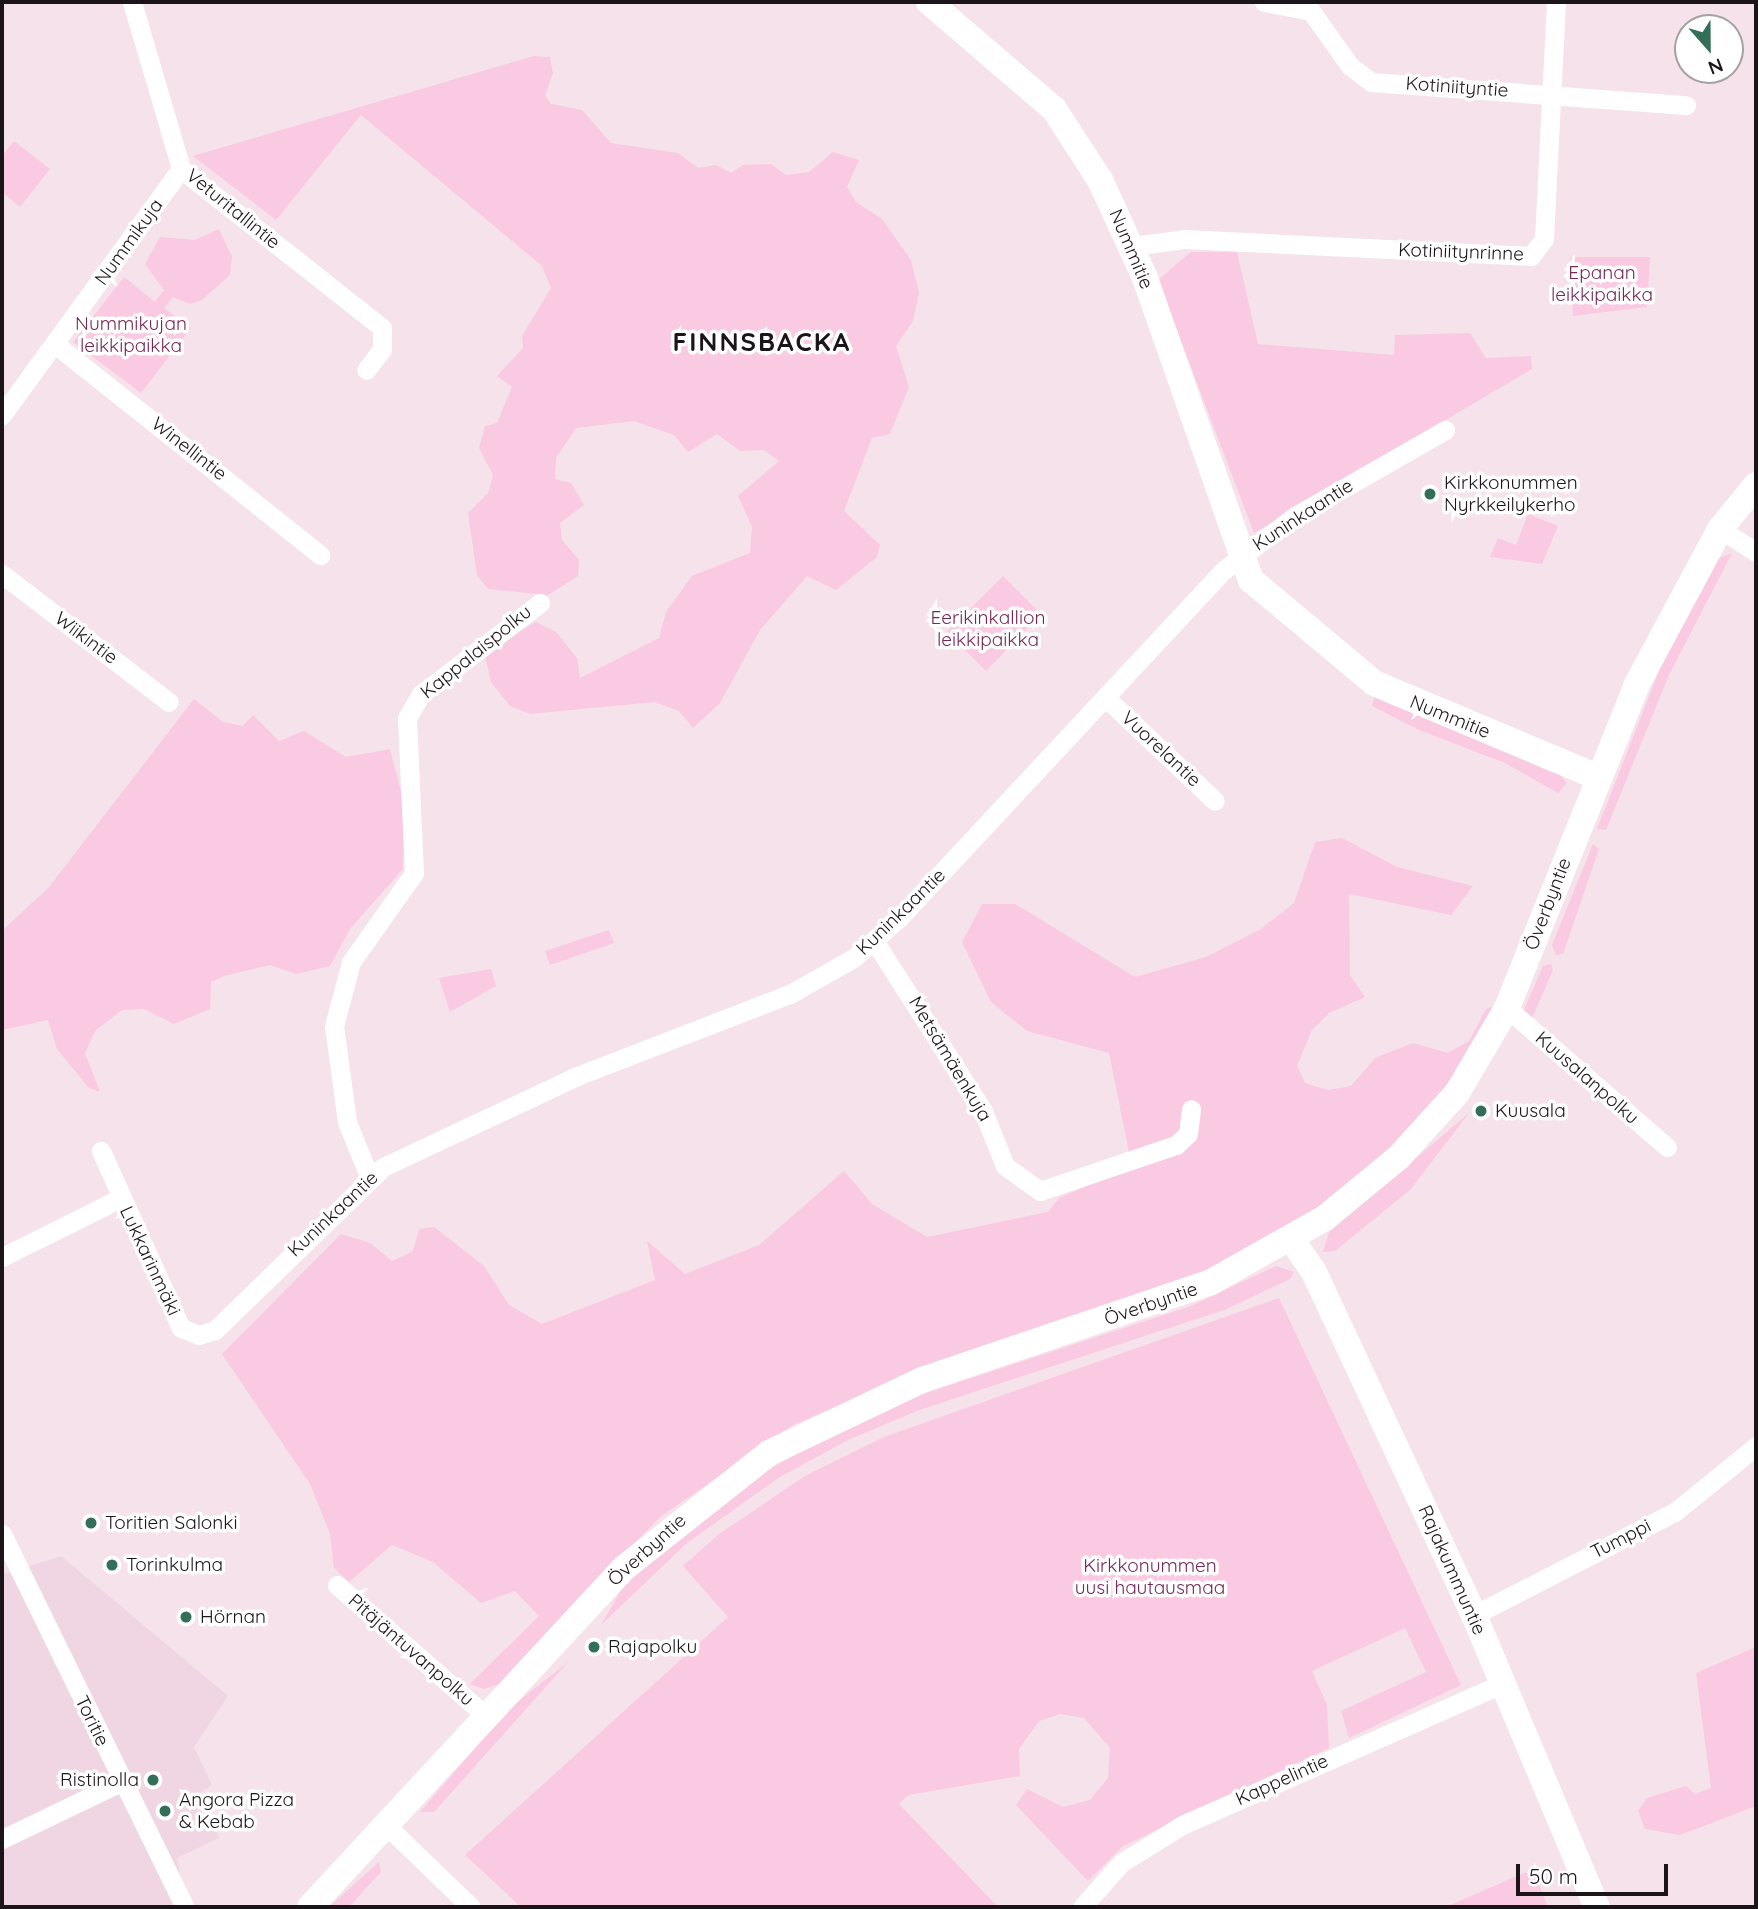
<!DOCTYPE html>
<html>
<head>
<meta charset="utf-8">
<style>
  body { margin:0 }
  #map { position:relative; width:1758px; height:1909px; overflow:hidden; background:#f6e2eb; font-family:Quicksand,sans-serif }
  div>[style] { position:absolute }
  [style*='--x'] { left:calc(var(--x)*1px); top:calc(var(--y)*1px); width:calc(var(--w)*1px); rotate:calc(var(--a)*1deg) }
  .built>* { inset:0; background:#f0d5e2 }
  .green>* { inset:0; background:#f9cae1 }
  .street>* { height:19px; margin:-9.5px; padding:0 9.5px; transform-origin:9.5px; border-radius:9.5px; background:#fff }
  .secondary>* { height:26px; margin:-13px; padding:0 13px; transform-origin:13px; border-radius:13px; background:#fff }
  .dots>* { width:19px; height:19px; translate:-50% -50%; box-sizing:border-box; border:4px solid #fff; border-radius:50% }
  span { translate:-50% -50%; white-space:nowrap; text-align:center; line-height:1.15; -webkit-text-stroke:7px #fff; paint-order:stroke }
  .street-label { font-size:19px; color:#1b1418 }
  .park-label { font-size:19px; color:#772757 }
  .poi-label { font-size:19px; color:#1b1418 }
  .left { translate:0 -50%; text-align:left }
  .right { translate:-100% -50%; text-align:right }
  .district-label { font-size:26px; color:#1b1418; font-weight:700; letter-spacing:2px }
  .frame { position:absolute; inset:0; border:4px solid #1b1418; pointer-events:none }
  .north { position:absolute; left:1674px; top:14px; width:70px; height:70px; box-sizing:border-box; background:#fff; border:2px solid #a4a1a3; border-radius:50%; rotate:159deg; font-size:19px; font-weight:700; line-height:28px; text-align:center; color:#1b1418 }
  .north::after { content:''; display:block; margin:auto; width:24px; height:32px; background:#326e58; clip-path:polygon(50% 0,100% 100%,50% 72%,0 100%) }
  .scale { position:absolute; left:1516px; top:1864px; width:152px; height:32px; box-sizing:border-box; border:4px solid #1b1418; border-top:0; padding-left:9px; font-size:21px; line-height:24px; white-space:nowrap; color:#1b1418; -webkit-text-stroke:5px #fff; paint-order:stroke }
</style>
</head>
<body>
<div id="map">
  <div class="built">
    <div style="clip-path:polygon(61px 1556px,228px 1696px,194px 1747px,212px 1785px,200px 1793px,219px 1838px,177px 1858px,186px 1907px,2px 1907px,2px 1568px,5px 1574px)"></div>
  </div>
  <div class="green">
    <div style="clip-path:polygon(534px 56px,550px 57px,553px 73px,545px 95px,551px 104px,582px 110px,611px 143px,678px 153px,698px 168px,716px 165px,731px 173px,743px 165px,771px 164px,786px 175px,809px 172px,833px 152px,859px 160px,847px 187px,856px 202px,882px 219px,911px 260px,919px 293px,913px 321px,896px 346px,909px 387px,890px 434px,872px 438px,844px 511px,880px 545px,877px 557px,836px 590px,807px 576px,760px 630px,720px 703px,693px 728px,679px 711px,655px 702px,530px 714px,510px 706px,491px 682px,484px 651px,536px 622px,556px 632px,577px 658px,580px 678px,659px 638px,666px 612px,692px 576px,750px 553px,752px 527px,738px 496px,779px 461px,764px 450px,740px 451px,717px 434px,688px 452px,674px 435px,634px 421px,576px 428px,556px 458px,555px 479px,571px 483px,584px 505px,560px 523px,562px 540px,579px 560px,578px 576px,548px 595px,488px 589px,477px 575px,468px 513px,488px 493px,493px 475px,479px 448px,485px 426px,497px 423px,512px 387px,497px 376px,523px 348px,522px 336px,551px 288px,542px 266px,361px 115px,276px 220px,193px 156px)"></div>
    <div style="clip-path:polygon(14px 141px,50px 169px,20px 207px,2px 192px,2px 156px)"></div>
    <div style="clip-path:polygon(219px 229px,232px 257px,230px 275px,202px 300px,190px 304px,173px 297px,164px 308px,191px 328px,141px 393px,73px 342px,124px 277px,155px 302px,164px 290px,145px 264px,160px 237px,195px 240px)"></div>
    <div style="clip-path:polygon(1191px 252px,1237px 252px,1258px 344px,1394px 355px,1395px 335px,1470px 333px,1486px 358px,1531px 356px,1532px 369px,1254px 533px,1158px 280px)"></div>
    <div style="clip-path:polygon(1570px 257px,1650px 257px,1647px 307px,1573px 316px)"></div>
    <div style="clip-path:polygon(1528px 514px,1558px 526px,1542px 564px,1490px 557px,1498px 538px,1516px 545px)"></div>
    <div style="clip-path:polygon(1732px 553px,1669px 675px,1606px 830px,1597px 829px,1674px 633px,1719px 558px)"></div>
    <div style="clip-path:polygon(1003px 576px,1041px 614px,986px 671px,947px 632px)"></div>
    <div style="clip-path:polygon(1375px 694px,1560px 775px,1567px 783px,1558px 793px,1505px 763px,1419px 730px,1372px 706px)"></div>
    <div style="clip-path:polygon(194px 699px,223px 722px,243px 726px,253px 715px,279px 741px,304px 731px,346px 757px,390px 749px,405px 807px,403px 869px,350px 929px,330px 966px,296px 974px,270px 965px,224px 976px,211px 982px,210px 1009px,174px 1024px,144px 1009px,122px 1010px,95px 1031px,85px 1053px,100px 1092px,89px 1088px,57px 1049px,48px 1020px,2px 1030px,2px 931px,49px 887px)"></div>
    <div style="clip-path:polygon(1342px 838px,1397px 867px,1473px 886px,1451px 915px,1349px 894px,1350px 975px,1365px 997px,1329px 1013px,1312px 1030px,1297px 1066px,1305px 1083px,1328px 1090px,1351px 1086px,1375px 1058px,1413px 1043px,1448px 1053px,1469px 1041px,1486px 1009px,1497px 1005px,1449px 1086px,1413px 1129px,1284px 1235px,1188px 1283px,931px 1366px,793px 1425px,660px 1517px,499px 1684px,484px 1689px,470px 1684px,539px 1616px,515px 1591px,481px 1603px,433px 1562px,392px 1545px,349px 1582px,334px 1568px,330px 1534px,310px 1484px,222px 1354px,341px 1234px,370px 1243px,392px 1261px,413px 1251px,419px 1229px,434px 1227px,484px 1266px,509px 1305px,542px 1324px,655px 1280px,647px 1241px,685px 1274px,759px 1245px,844px 1171px,872px 1204px,927px 1237px,1048px 1212px,1059px 1198px,1132px 1167px,1109px 1053px,1027px 1031px,991px 1002px,962px 942px,982px 904px,1015px 904px,1135px 977px,1206px 957px,1261px 929px,1294px 903px,1315px 842px)"></div>
    <div style="clip-path:polygon(1593px 844px,1599px 849px,1563px 954px,1556px 955px,1552px 945px)"></div>
    <div style="clip-path:polygon(609px 930px,614px 943px,550px 965px,545px 951px)"></div>
    <div style="clip-path:polygon(1551px 964px,1553px 970px,1532px 1018px,1524px 1010px,1543px 966px)"></div>
    <div style="clip-path:polygon(491px 969px,496px 986px,450px 1012px,439px 978px)"></div>
    <div style="clip-path:polygon(1469px 1113px,1410px 1190px,1335px 1251px,1323px 1252px,1329px 1232px)"></div>
    <div style="clip-path:polygon(1276px 1266px,1294px 1272px,1290px 1279px,1227px 1309px,919px 1410px,848px 1440px,780px 1477px,687px 1543px,601px 1625px,623px 1587px,677px 1536px,753px 1478px,832px 1434px,920px 1395px,1191px 1306px)"></div>
    <div style="clip-path:polygon(1279px 1298px,1461px 1685px,1349px 1738px,1341px 1711px,1426px 1672px,1405px 1628px,1312px 1671px,1327px 1705px,1329px 1748px,1123px 1846px,1088px 1881px,1016px 1805px,1027px 1789px,1063px 1807px,1090px 1800px,1108px 1778px,1110px 1748px,1084px 1718px,1060px 1714px,1039px 1721px,1019px 1749px,1020px 1776px,908px 1795px,899px 1804px,998px 1907px,521px 1907px,465px 1855px,728px 1617px,683px 1566px,719px 1534px,805px 1476px,884px 1437px)"></div>
    <div style="clip-path:polygon(1756px 1647px,1756px 1806px,1680px 1835px,1645px 1829px,1638px 1811px,1647px 1798px,1686px 1786px,1695px 1794px,1711px 1788px,1696px 1673px)"></div>
    <div style="clip-path:polygon(568px 1662px,434px 1812px,420px 1812px,510px 1708px)"></div>
    <div style="clip-path:polygon(379px 1862px,381px 1872px,349px 1907px,329px 1907px)"></div>
    <div style="clip-path:polygon(1533px 1869px,1548px 1907px,1446px 1907px)"></div>
  </div>
  <div class="street">
    <div style="--x:132;--y:2;--w:174;--a:73.6"></div>
    <div style="--x:181;--y:169;--w:256;--a:38.3"></div>
    <div style="--x:382;--y:328;--w:21;--a:90"></div>
    <div style="--x:382;--y:349;--w:26;--a:127"></div>
    <div style="--x:1264;--y:2;--w:48;--a:10.8"></div>
    <div style="--x:1311;--y:11;--w:67;--a:54.7"></div>
    <div style="--x:1350;--y:66;--w:26;--a:37"></div>
    <div style="--x:1371;--y:82;--w:316;--a:4.2"></div>
    <div style="--x:1133;--y:246;--w:51;--a:-7.8"></div>
    <div style="--x:1184;--y:239;--w:347;--a:2.8"></div>
    <div style="--x:1531;--y:256;--w:21;--a:-53"></div>
    <div style="--x:1544;--y:239;--w:237;--a:-87.1"></div>
    <div style="--x:55;--y:344;--w:339;--a:38.5"></div>
    <div style="--x:2;--y:415;--w:304;--a:-54"></div>
    <div style="--x:1720;--y:529;--w:43;--a:32.6"></div>
    <div style="--x:2;--y:574;--w:210;--a:37.5"></div>
    <div style="--x:1105;--y:697;--w:151;--a:43.4"></div>
    <div style="--x:875;--y:942;--w:201;--a:57.4"></div>
    <div style="--x:983;--y:1111;--w:59;--a:68.2"></div>
    <div style="--x:1005;--y:1166;--w:43;--a:35.5"></div>
    <div style="--x:1040;--y:1191;--w:144;--a:-18.7"></div>
    <div style="--x:1176;--y:1145;--w:16;--a:-43"></div>
    <div style="--x:1188;--y:1134;--w:25;--a:-83"></div>
    <div style="--x:1507;--y:1008;--w:212;--a:41"></div>
    <div style="--x:101;--y:1151;--w:194;--a:65.7"></div>
    <div style="--x:181;--y:1328;--w:19;--a:21"></div>
    <div style="--x:199;--y:1335;--w:17;--a:-17"></div>
    <div style="--x:215;--y:1330;--w:234;--a:-44.1"></div>
    <div style="--x:383;--y:1167;--w:214;--a:-25.1"></div>
    <div style="--x:577;--y:1076;--w:228;--a:-21.1"></div>
    <div style="--x:790;--y:994;--w:75;--a:-29.6"></div>
    <div style="--x:855;--y:957;--w:60;--a:-41.6"></div>
    <div style="--x:900;--y:917;--w:475;--a:-47"></div>
    <div style="--x:1224;--y:570;--w:89;--a:-37.3"></div>
    <div style="--x:1295;--y:516;--w:173;--a:-29.8"></div>
    <div style="--x:369;--y:1176;--w:58;--a:-112.2"></div>
    <div style="--x:347;--y:1122;--w:97;--a:-97.7"></div>
    <div style="--x:334;--y:1026;--w:66;--a:-75.1"></div>
    <div style="--x:351;--y:962;--w:109;--a:-54.7"></div>
    <div style="--x:414;--y:873;--w:155;--a:-92.6"></div>
    <div style="--x:407;--y:718;--w:28;--a:-60"></div>
    <div style="--x:421;--y:694;--w:150;--a:-37.4"></div>
    <div style="--x:2;--y:1257;--w:133;--a:-26.4"></div>
    <div style="--x:2;--y:1534;--w:415;--a:63.9"></div>
    <div style="--x:337;--y:1585;--w:197;--a:41.3"></div>
    <div style="--x:1474;--y:1615;--w:227;--a:-27.2"></div>
    <div style="--x:1676;--y:1511;--w:103;--a:-39.1"></div>
    <div style="--x:386;--y:1825;--w:118;--a:44"></div>
    <div style="--x:2;--y:1839;--w:132;--a:-25.6"></div>
    <div style="--x:1082;--y:1907;--w:59;--a:-48.4"></div>
    <div style="--x:1121;--y:1863;--w:72;--a:-31.9"></div>
    <div style="--x:1182;--y:1825;--w:350;--a:-23.8"></div>
  </div>
  <div class="secondary">
    <div style="--x:929;--y:2;--w:165;--a:40.6"></div>
    <div style="--x:1054;--y:109;--w:85;--a:57.1"></div>
    <div style="--x:1100;--y:180;--w:108;--a:65.3"></div>
    <div style="--x:1145;--y:278;--w:320;--a:70.7"></div>
    <div style="--x:1251;--y:580;--w:160;--a:39.9"></div>
    <div style="--x:1374;--y:683;--w:243;--a:22.8"></div>
    <div style="--x:1291;--y:1239;--w:38;--a:55"></div>
    <div style="--x:1313;--y:1270;--w:381;--a:65"></div>
    <div style="--x:1474;--y:1615;--w:317;--a:67.2"></div>
    <div style="--x:310;--y:1907;--w:462;--a:-47.2"></div>
    <div style="--x:624;--y:1568;--w:185;--a:-38.4"></div>
    <div style="--x:769;--y:1453;--w:170;--a:-25.5"></div>
    <div style="--x:922;--y:1380;--w:305;--a:-18.7"></div>
    <div style="--x:1211;--y:1282;--w:131;--a:-29.3"></div>
    <div style="--x:1325;--y:1218;--w:96;--a:-39.5"></div>
    <div style="--x:1399;--y:1157;--w:86;--a:-47.8"></div>
    <div style="--x:1457;--y:1093;--w:99;--a:-59.5"></div>
    <div style="--x:1507;--y:1008;--w:349;--a:-68.1"></div>
    <div style="--x:1637;--y:684;--w:176;--a:-61.8"></div>
    <div style="--x:1720;--y:529;--w:57;--a:-50.7"></div>
  </div>
  <div class="dots">
    <div style="left:1430px;top:494px;background:#326e58"></div>
    <div style="left:1481px;top:1111px;background:#326e58"></div>
    <div style="left:91px;top:1523px;background:#326e58"></div>
    <div style="left:112px;top:1565px;background:#326e58"></div>
    <div style="left:186px;top:1617px;background:#326e58"></div>
    <div style="left:594px;top:1647px;background:#326e58"></div>
    <div style="left:153px;top:1780px;background:#326e58"></div>
    <div style="left:165px;top:1811px;background:#326e58"></div>
  </div>
  <div class="street-label">
    <span style="left:1457px;top:87px;rotate:4deg">Kotiniityntie</span>
    <span style="left:233px;top:209px;rotate:39deg">Veturitallintie</span>
    <span style="left:129px;top:242px;rotate:-54deg">Nummikuja</span>
    <span style="left:1131px;top:249px;rotate:67deg">Nummitie</span>
    <span style="left:1461px;top:252px;rotate:2deg">Kotiniitynrinne</span>
    <span style="left:189px;top:449px;rotate:38deg">Winellintie</span>
    <span style="left:1303px;top:515px;rotate:-33deg">Kuninkaantie</span>
    <span style="left:86px;top:638px;rotate:37deg">Wiikintie</span>
    <span style="left:476px;top:652px;rotate:-39deg">Kappalaispolku</span>
    <span style="left:1450px;top:717px;rotate:22deg">Nummitie</span>
    <span style="left:1161px;top:749px;rotate:43deg">Vuorelantie</span>
    <span style="left:1548px;top:904px;rotate:-69deg">Överbyntie</span>
    <span style="left:901px;top:912px;rotate:-44deg">Kuninkaantie</span>
    <span style="left:950px;top:1059px;rotate:59deg">Metsämäenkuja</span>
    <span style="left:1587px;top:1078px;rotate:41deg">Kuusalanpolku</span>
    <span style="left:333px;top:1214px;rotate:-43deg">Kuninkaantie</span>
    <span style="left:150px;top:1261px;rotate:65deg">Lukkarinmäki</span>
    <span style="left:1151px;top:1304px;rotate:-19deg">Överbyntie</span>
    <span style="left:1621px;top:1539px;rotate:-27deg">Tumppi</span>
    <span style="left:647px;top:1550px;rotate:-42deg">Överbyntie</span>
    <span style="left:1452px;top:1570px;rotate:66deg">Rajakummuntie</span>
    <span style="left:411px;top:1650px;rotate:41deg">Pitäjäntuvanpolku</span>
    <span style="left:92px;top:1721px;rotate:64deg">Toritie</span>
    <span style="left:1282px;top:1780px;rotate:-24deg">Kappelintie</span>
  </div>
  <div class="park-label">
    <span style="left:1602px;top:284px">Epanan<br>leikkipaikka</span>
    <span style="left:131px;top:335px">Nummikujan<br>leikkipaikka</span>
    <span style="left:988px;top:629px">Eerikinkallion<br>leikkipaikka</span>
    <span style="left:1150px;top:1577px">Kirkkonummen<br>uusi hautausmaa</span>
  </div>
  <div class="poi-label">
    <span class="left" style="left:1444px;top:494px">Kirkkonummen<br>Nyrkkeilykerho</span>
    <span class="left" style="left:1495px;top:1111px">Kuusala</span>
    <span class="left" style="left:105px;top:1523px">Toritien Salonki</span>
    <span class="left" style="left:126px;top:1565px">Torinkulma</span>
    <span class="left" style="left:200px;top:1617px">Hörnan</span>
    <span class="left" style="left:608px;top:1647px">Rajapolku</span>
    <span class="right" style="left:139px;top:1780px">Ristinolla</span>
    <span class="left" style="left:179px;top:1811px">Angora Pizza<br>&amp; Kebab</span>
  </div>
  <div class="district-label">
    <span style="left:762px;top:342px">FINNSBACKA</span>
  </div>
  <div class="frame"></div>
  <div class="north">N</div>
  <div class="scale">50 m</div>
</div>
</body>
</html>
